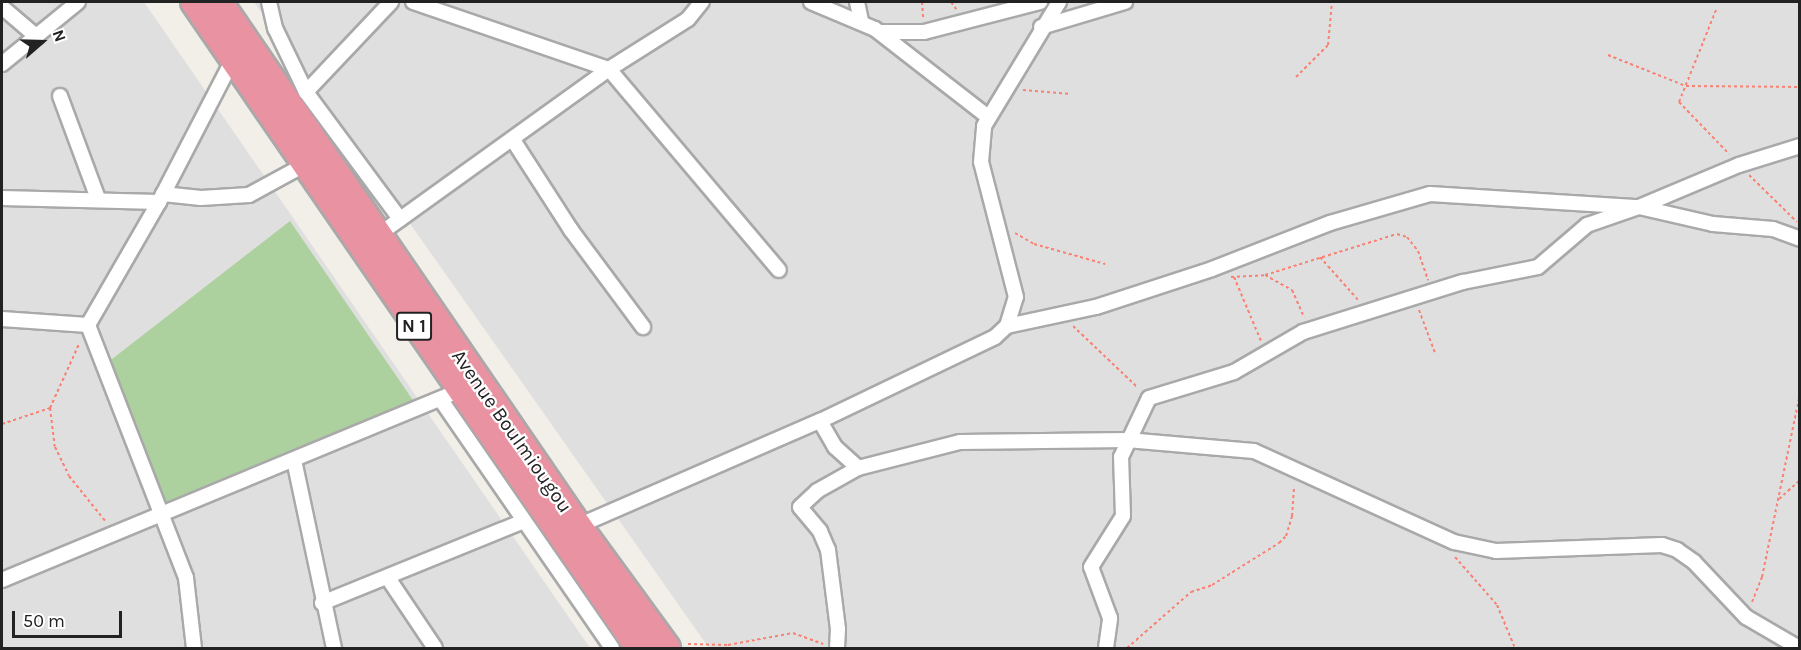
<!DOCTYPE html>
<html>
<head>
<meta charset="utf-8">
<style>
  body { margin:0 }
  #map { position:relative; width:1801px; height:650px; overflow:hidden; background:#f2efe9; font-family:Karla,sans-serif }
  div>[style] { position:absolute }
  [style*='--x'] { left:calc(var(--x)*1px); top:calc(var(--y)*1px); width:calc(var(--w)*1px); rotate:calc(var(--a)*1deg) }
  .residential>* { inset:0; background:#e0dfdf }
  .forest>* { inset:0; background:#add19e }
  .path>* { height:2px; margin-top:-1px; transform-origin:0; background:repeating-linear-gradient(90deg,#fa8072 0 3px,transparent 0 6px) }
  .roads { filter:drop-shadow(2px 0 #a9a9a9) drop-shadow(-2px 0 #a9a9a9) drop-shadow(0 2px #a9a9a9) drop-shadow(0 -2px #a9a9a9) }
  .street>* { height:14px; margin:-7px; padding:0 7px; transform-origin:7px; border-radius:7px; background:#fff }
  .highway>* { height:26px; margin:-13px; padding:0 13px; transform-origin:13px; border-radius:13px; background:#e892a2 }
  span { translate:-50% -50%; white-space:nowrap; text-align:center; line-height:1.15; -webkit-text-stroke:4.5px #fff; paint-order:stroke }
  .shield-label span { padding:2px 4px; background:#fff; border:2px solid; border-radius:4px; -webkit-text-stroke-width:0 }
  .shield-label { font-size:18px; color:#222; font-weight:700 }
  .street-label { font-size:20px; color:#222 }
  .frame { position:absolute; inset:0; border:3px solid #222; pointer-events:none }
  .north { position:absolute; left:12px; top:12px; width:60px; height:60px; -webkit-text-stroke:4px #fff; paint-order:stroke; rotate:70deg; font-size:16px; font-weight:700; line-height:24px; text-align:center; color:#222 }
  .north::after { content:''; display:block; margin:auto; width:21px; height:27px; background:#222; clip-path:polygon(50% 0,100% 100%,50% 72%,0 100%) }
  .scale { position:absolute; left:12px; top:611px; width:110px; height:27px; box-sizing:border-box; border:3px solid #222; border-top:0; padding-left:8px; font-size:18px; line-height:21px; white-space:nowrap; color:#222; -webkit-text-stroke:4px #fff; paint-order:stroke }
</style>
</head>
<body>
<div id="map">
  <div class="residential">
    <div style="clip-path:polygon(2px 2px,144px 2px,590px 648px,2px 648px)"></div>
    <div style="clip-path:polygon(254px 2px,1799px 2px,1799px 648px,709px 648px)"></div>
  </div>
  <div class="forest">
    <div style="clip-path:polygon(290px 221px,419px 409px,163px 514px,103px 366px)"></div>
  </div>
  <div class="path">
    <div style="--x:922;--y:2;--w:15;--a:86"></div>
    <div style="--x:951;--y:2;--w:9;--a:54"></div>
    <div style="--x:1716;--y:10;--w:99;--a:111.9"></div>
    <div style="--x:1679;--y:102;--w:72;--a:46.1"></div>
    <div style="--x:1608;--y:55;--w:84;--a:21.7"></div>
    <div style="--x:1686;--y:86;--w:114;--a:0.5"></div>
    <div style="--x:1296;--y:77;--w:45;--a:-45"></div>
    <div style="--x:1328;--y:45;--w:43;--a:-84.7"></div>
    <div style="--x:1023;--y:90;--w:48;--a:4.8"></div>
    <div style="--x:1749;--y:175;--w:67;--a:44.4"></div>
    <div style="--x:1015;--y:233;--w:22;--a:30"></div>
    <div style="--x:1034;--y:244;--w:74;--a:15.7"></div>
    <div style="--x:1320;--y:257;--w:57;--a:48.5"></div>
    <div style="--x:1265;--y:275;--w:31;--a:29"></div>
    <div style="--x:1292;--y:290;--w:30;--a:66"></div>
    <div style="--x:1231;--y:277;--w:34;--a:-3"></div>
    <div style="--x:1265;--y:275;--w:138;--a:-17.3"></div>
    <div style="--x:1397;--y:234;--w:10;--a:17"></div>
    <div style="--x:1407;--y:237;--w:18;--a:52"></div>
    <div style="--x:1418;--y:251;--w:31;--a:71"></div>
    <div style="--x:1234;--y:277;--w:69;--a:67.1"></div>
    <div style="--x:1419;--y:310;--w:46;--a:69.6"></div>
    <div style="--x:1073;--y:326;--w:90;--a:43.6"></div>
    <div style="--x:50;--y:408;--w:39;--a:83"></div>
    <div style="--x:55;--y:447;--w:32;--a:64"></div>
    <div style="--x:69;--y:476;--w:59;--a:51.2"></div>
    <div style="--x:2;--y:424;--w:51;--a:-18.4"></div>
    <div style="--x:50;--y:408;--w:70;--a:-65.6"></div>
    <div style="--x:1779;--y:499;--w:28;--a:-42"></div>
    <div style="--x:1455;--y:557;--w:64;--a:48.8"></div>
    <div style="--x:1497;--y:605;--w:47;--a:67.3"></div>
    <div style="--x:1752;--y:602;--w:27;--a:-68"></div>
    <div style="--x:1762;--y:577;--w:187;--a:-78.3"></div>
    <div style="--x:688;--y:644;--w:40;--a:1.4"></div>
    <div style="--x:728;--y:645;--w:66;--a:-10.5"></div>
    <div style="--x:793;--y:633;--w:32;--a:20"></div>
    <div style="--x:1127;--y:648;--w:85;--a:-41.2"></div>
    <div style="--x:1191;--y:592;--w:22;--a:-18"></div>
    <div style="--x:1212;--y:585;--w:79;--a:-32.1"></div>
    <div style="--x:1279;--y:543;--w:10;--a:-45"></div>
    <div style="--x:1286;--y:536;--w:21;--a:-73"></div>
    <div style="--x:1292;--y:516;--w:28;--a:-86"></div>
  </div>
  <div class="roads">
    <div class="street">
      <div style="--x:269;--y:2;--w:27;--a:77"></div>
      <div style="--x:275;--y:28;--w:71;--a:64.2"></div>
      <div style="--x:306;--y:92;--w:158;--a:53.5"></div>
      <div style="--x:413;--y:2;--w:207;--a:18.9"></div>
      <div style="--x:609;--y:69;--w:263;--a:49.8"></div>
      <div style="--x:811;--y:2;--w:69;--a:22.9"></div>
      <div style="--x:875;--y:29;--w:143;--a:37.9"></div>
      <div style="--x:857;--y:2;--w:19;--a:78"></div>
      <div style="--x:2;--y:7;--w:46;--a:40.6"></div>
      <div style="--x:1041;--y:27;--w:88;--a:-16.6"></div>
      <div style="--x:881;--y:32;--w:43;--a:0"></div>
      <div style="--x:924;--y:32;--w:120;--a:-14.5"></div>
      <div style="--x:2;--y:64;--w:98;--a:-39.2"></div>
      <div style="--x:306;--y:92;--w:124;--a:-46.6"></div>
      <div style="--x:60;--y:96;--w:110;--a:69.7"></div>
      <div style="--x:513;--y:140;--w:107;--a:57.2"></div>
      <div style="--x:571;--y:230;--w:121;--a:53.4"></div>
      <div style="--x:163;--y:194;--w:38;--a:6"></div>
      <div style="--x:201;--y:198;--w:48;--a:-3.6"></div>
      <div style="--x:249;--y:195;--w:63;--a:-28.6"></div>
      <div style="--x:2;--y:198;--w:157;--a:1.5"></div>
      <div style="--x:378;--y:235;--w:284;--a:-35.7"></div>
      <div style="--x:609;--y:69;--w:93;--a:-32.3"></div>
      <div style="--x:688;--y:19;--w:22;--a:-51"></div>
      <div style="--x:2;--y:319;--w:86;--a:4"></div>
      <div style="--x:88;--y:325;--w:142;--a:-60"></div>
      <div style="--x:159;--y:202;--w:161;--a:-62.6"></div>
      <div style="--x:88;--y:325;--w:271;--a:68.8"></div>
      <div style="--x:186;--y:578;--w:70;--a:83.5"></div>
      <div style="--x:1007;--y:326;--w:91;--a:-12.1"></div>
      <div style="--x:1096;--y:307;--w:122;--a:-18.1"></div>
      <div style="--x:1212;--y:269;--w:127;--a:-21.3"></div>
      <div style="--x:1330;--y:223;--w:104;--a:-16.2"></div>
      <div style="--x:1430;--y:194;--w:209;--a:3.6"></div>
      <div style="--x:1639;--y:207;--w:108;--a:-22.8"></div>
      <div style="--x:1739;--y:165;--w:64;--a:-17.3"></div>
      <div style="--x:441;--y:400;--w:301;--a:55.4"></div>
      <div style="--x:820;--y:421;--w:30;--a:60"></div>
      <div style="--x:835;--y:447;--w:31;--a:42"></div>
      <div style="--x:858;--y:468;--w:105;--a:-14.3"></div>
      <div style="--x:960;--y:442;--w:167;--a:-0.7"></div>
      <div style="--x:1127;--y:440;--w:127;--a:5"></div>
      <div style="--x:1254;--y:451;--w:220;--a:24.5"></div>
      <div style="--x:1454;--y:542;--w:43;--a:12.1"></div>
      <div style="--x:1496;--y:551;--w:166;--a:-2.1"></div>
      <div style="--x:1662;--y:545;--w:16;--a:18"></div>
      <div style="--x:1677;--y:550;--w:21;--a:35"></div>
      <div style="--x:1694;--y:562;--w:76;--a:46.6"></div>
      <div style="--x:1746;--y:617;--w:61;--a:30.3"></div>
      <div style="--x:294;--y:460;--w:192;--a:78"></div>
      <div style="--x:578;--y:526;--w:264;--a:-23.5"></div>
      <div style="--x:820;--y:421;--w:194;--a:-25.6"></div>
      <div style="--x:995;--y:337;--w:16;--a:-43"></div>
      <div style="--x:1007;--y:326;--w:30;--a:-73"></div>
      <div style="--x:1016;--y:297;--w:139;--a:-104.5"></div>
      <div style="--x:981;--y:162;--w:36;--a:-85"></div>
      <div style="--x:984;--y:126;--w:145;--a:-58.8"></div>
      <div style="--x:388;--y:578;--w:84;--a:56.1"></div>
      <div style="--x:2;--y:580;--w:494;--a:-22.5"></div>
      <div style="--x:322;--y:603;--w:218;--a:-22.1"></div>
      <div style="--x:837;--y:648;--w:19;--a:-87"></div>
      <div style="--x:838;--y:629;--w:80;--a:-97.2"></div>
      <div style="--x:828;--y:550;--w:21;--a:-113"></div>
      <div style="--x:820;--y:531;--w:31;--a:-130"></div>
      <div style="--x:800;--y:507;--w:23;--a:-43"></div>
      <div style="--x:817;--y:491;--w:47;--a:-29.3"></div>
      <div style="--x:1106;--y:648;--w:30;--a:-82"></div>
      <div style="--x:1110;--y:618;--w:54;--a:-110.4"></div>
      <div style="--x:1091;--y:567;--w:60;--a:-57.9"></div>
      <div style="--x:1123;--y:516;--w:59;--a:-91.9"></div>
      <div style="--x:1121;--y:457;--w:65;--a:-64.6"></div>
      <div style="--x:1149;--y:398;--w:89;--a:-17"></div>
      <div style="--x:1234;--y:372;--w:80;--a:-30.1"></div>
      <div style="--x:1303;--y:332;--w:168;--a:-17.4"></div>
      <div style="--x:1463;--y:282;--w:76;--a:-11.3"></div>
      <div style="--x:1538;--y:267;--w:65;--a:-40.6"></div>
      <div style="--x:1587;--y:225;--w:55;--a:-19.1"></div>
      <div style="--x:1639;--y:207;--w:76;--a:12.9"></div>
      <div style="--x:1713;--y:224;--w:60;--a:4.8"></div>
      <div style="--x:1773;--y:229;--w:29;--a:20"></div>
    </div>
    <div class="highway">
      <div style="--x:194;--y:2;--w:784;--a:55.44"></div>
      <div style="--x:219;--y:2;--w:635;--a:55.58"></div>
      <div style="--x:578;--y:526;--w:151;--a:53.9"></div>
    </div>
  </div>
  <div class="shield-label">
    <span style="left:414px;top:326px">N 1</span>
  </div>
  <div class="street-label">
    <span style="left:512px;top:431px;rotate:55deg">Avenue Boulmiougou</span>
  </div>
  <div class="frame"></div>
  <div class="north">N</div>
  <div class="scale">50 m</div>
</div>
</body>
</html>
